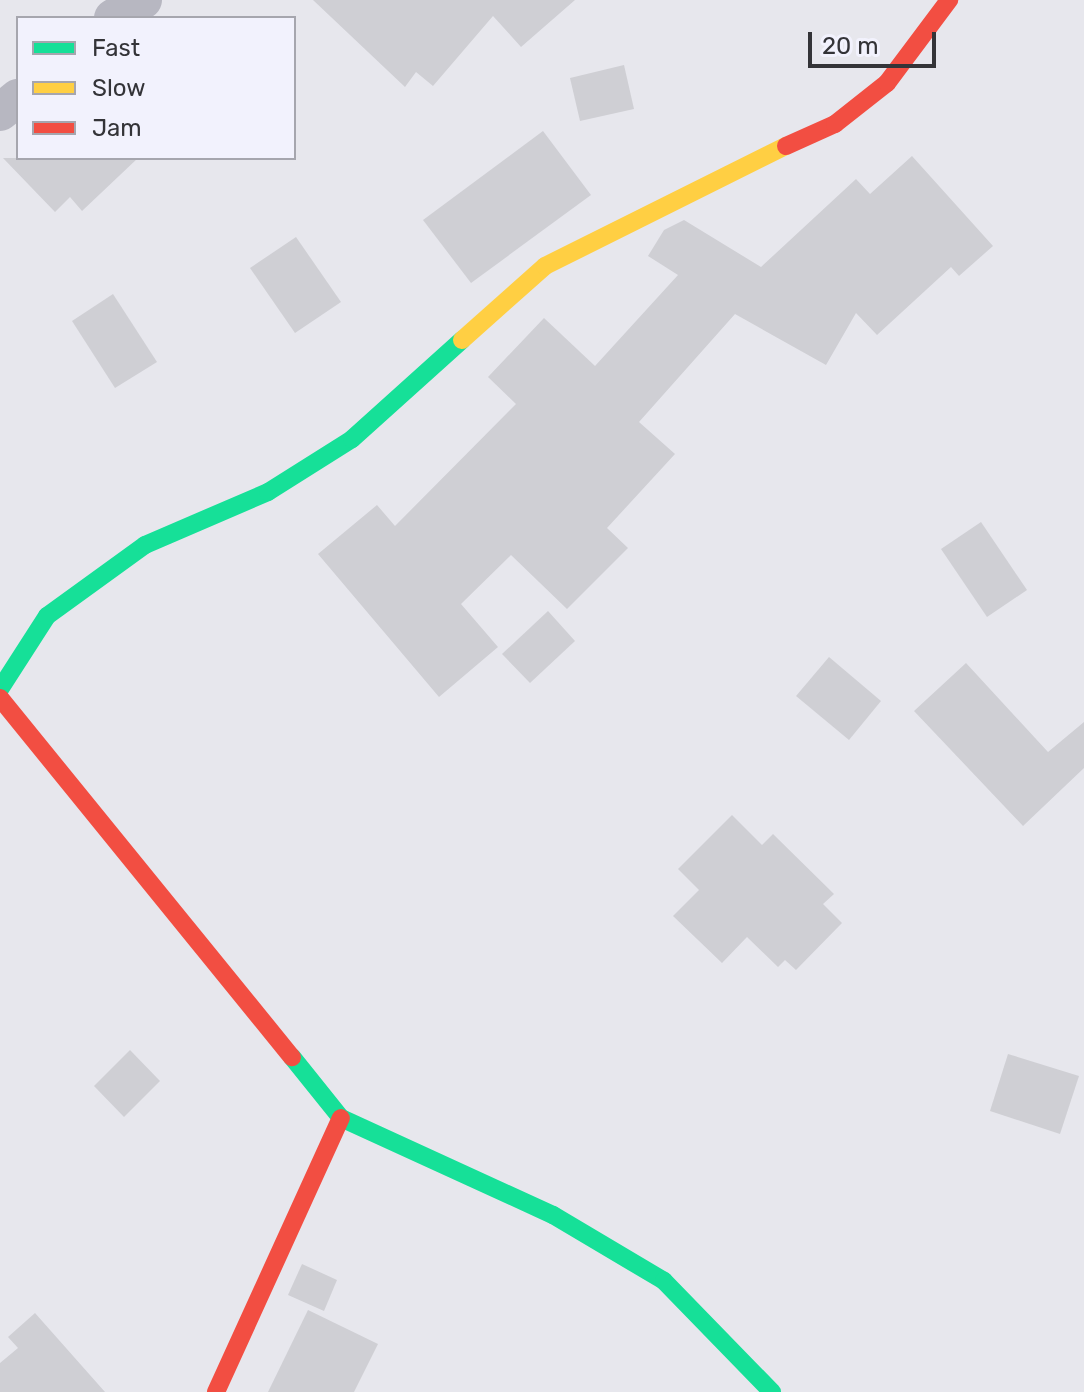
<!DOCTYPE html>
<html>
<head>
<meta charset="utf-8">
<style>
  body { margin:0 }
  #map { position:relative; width:1084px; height:1392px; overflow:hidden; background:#e7e7ed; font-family:Rubik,sans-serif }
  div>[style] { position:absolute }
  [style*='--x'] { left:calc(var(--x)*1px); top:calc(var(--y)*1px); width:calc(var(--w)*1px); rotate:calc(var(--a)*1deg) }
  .building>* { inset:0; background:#cfcfd4 }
  .street>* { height:38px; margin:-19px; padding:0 19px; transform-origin:19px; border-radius:19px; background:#b7b7c1 }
  .fast>* { height:18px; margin:-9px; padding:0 9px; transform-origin:9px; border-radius:9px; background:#16e098 }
  .slow>* { height:18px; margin:-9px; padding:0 9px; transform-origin:9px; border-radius:9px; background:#ffcf43 }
  .jam>* { height:18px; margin:-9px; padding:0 9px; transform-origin:9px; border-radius:9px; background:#f24e42 }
  span { translate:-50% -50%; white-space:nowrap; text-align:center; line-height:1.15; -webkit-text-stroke:6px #f2f2fd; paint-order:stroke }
  .legend { position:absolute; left:16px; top:16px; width:280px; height:144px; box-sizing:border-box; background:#f2f2fd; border:2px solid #a6a6ae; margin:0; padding:10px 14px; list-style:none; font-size:24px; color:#343438 }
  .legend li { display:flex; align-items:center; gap:16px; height:40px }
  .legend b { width:40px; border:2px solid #a6a6ae }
  .scale { position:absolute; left:808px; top:32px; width:128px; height:36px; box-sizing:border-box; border:4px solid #343438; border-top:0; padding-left:10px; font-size:24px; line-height:28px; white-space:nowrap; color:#343438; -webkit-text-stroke:6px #f2f2fd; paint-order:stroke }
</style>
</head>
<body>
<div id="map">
  <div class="building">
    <div style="clip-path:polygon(313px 0,575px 0,521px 47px,493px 16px,433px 86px,416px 72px,405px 87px)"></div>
    <div style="clip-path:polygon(624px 65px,634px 109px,580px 121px,570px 78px)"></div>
    <div style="clip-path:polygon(543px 131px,591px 195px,471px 283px,423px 220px)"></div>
    <div style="clip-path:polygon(912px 156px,993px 246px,959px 276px,951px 267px,877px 335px,856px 313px,826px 365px,735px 314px,639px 422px,675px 454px,607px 528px,628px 548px,567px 609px,511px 555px,461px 604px,498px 647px,439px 697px,318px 554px,377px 505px,395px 526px,516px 404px,488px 377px,544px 318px,595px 366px,678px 275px,648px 256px,664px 230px,684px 220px,761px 267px,856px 179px,870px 194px)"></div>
    <div style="clip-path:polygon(3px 158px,138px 158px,82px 211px,70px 197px,55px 212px)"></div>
    <div style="clip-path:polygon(296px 237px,341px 302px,295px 333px,250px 268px)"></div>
    <div style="clip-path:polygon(113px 294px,157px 362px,115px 388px,72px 321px)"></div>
    <div style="clip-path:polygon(981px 522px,1027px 590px,987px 617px,941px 549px)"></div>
    <div style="clip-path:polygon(548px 611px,575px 641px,530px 683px,502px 654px)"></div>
    <div style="clip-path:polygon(829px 657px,881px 701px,849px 740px,796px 696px)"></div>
    <div style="clip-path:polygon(966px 663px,1048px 752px,1084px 722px,1084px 768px,1023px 826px,914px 711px)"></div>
    <div style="clip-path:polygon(732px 815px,762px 845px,773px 834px,834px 894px,823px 904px,842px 923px,796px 970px,785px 960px,778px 967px,747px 937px,722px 963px,673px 916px,699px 890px,678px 869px)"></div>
    <div style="clip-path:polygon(130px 1050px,160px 1081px,124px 1117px,94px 1086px)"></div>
    <div style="clip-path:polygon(1008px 1054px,1079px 1076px,1060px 1134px,990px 1111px)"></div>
    <div style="clip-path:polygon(302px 1264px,337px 1280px,324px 1311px,288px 1295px)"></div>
    <div style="clip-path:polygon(308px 1310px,378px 1344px,354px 1392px,268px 1392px)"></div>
    <div style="clip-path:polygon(35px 1313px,105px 1392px,0 1392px,0 1363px,18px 1348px,8px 1337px)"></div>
  </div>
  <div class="street">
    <div style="--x:113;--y:18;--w:35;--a:-31"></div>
    <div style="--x:0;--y:112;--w:23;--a:-38"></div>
  </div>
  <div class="fast">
    <div style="--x:0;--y:689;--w:87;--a:-57.2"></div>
    <div style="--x:47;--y:616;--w:121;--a:-35.9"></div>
    <div style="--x:145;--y:545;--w:134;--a:-23.3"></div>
    <div style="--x:268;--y:492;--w:99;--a:-32.2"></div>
    <div style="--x:352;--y:439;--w:148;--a:-42"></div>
    <div style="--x:292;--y:1057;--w:78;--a:51.2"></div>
    <div style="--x:341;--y:1118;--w:233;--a:24.6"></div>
    <div style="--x:553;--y:1215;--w:129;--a:30.7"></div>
    <div style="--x:664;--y:1281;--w:155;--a:45.8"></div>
  </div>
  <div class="slow">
    <div style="--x:462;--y:340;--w:111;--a:-41.7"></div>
    <div style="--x:545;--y:266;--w:269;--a:-26.5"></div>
  </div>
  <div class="jam">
    <div style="--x:786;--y:146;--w:54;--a:-24.2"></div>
    <div style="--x:835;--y:124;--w:66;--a:-38.3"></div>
    <div style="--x:887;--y:83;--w:104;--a:-53.2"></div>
    <div style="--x:0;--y:698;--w:463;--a:50.9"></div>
    <div style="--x:216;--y:1392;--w:301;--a:-65.5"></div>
  </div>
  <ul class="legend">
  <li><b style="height:10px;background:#16e098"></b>Fast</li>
  <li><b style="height:10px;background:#ffcf43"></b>Slow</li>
  <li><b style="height:10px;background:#f24e42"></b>Jam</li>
  </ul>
  <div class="scale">20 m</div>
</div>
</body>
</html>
